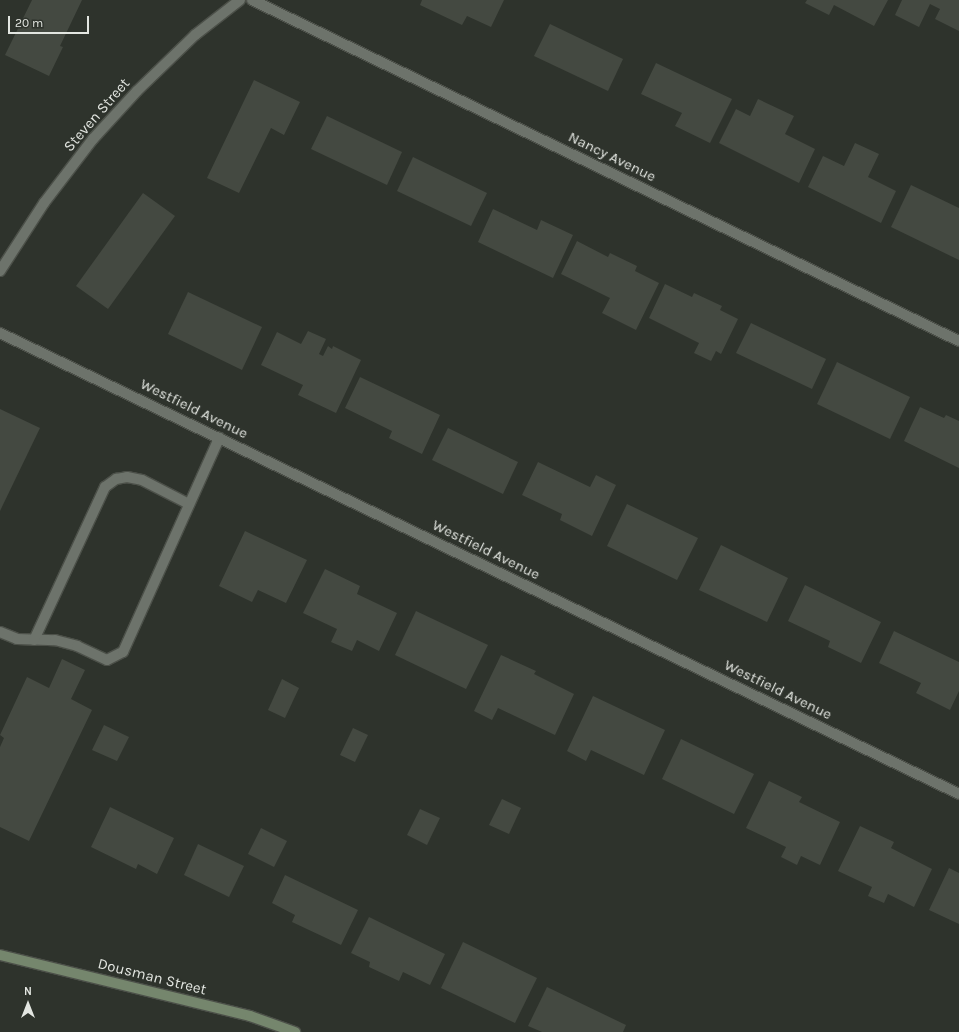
<!DOCTYPE html>
<html>
<head>
<meta charset="utf-8">
<style>
  body { margin:0 }
  #map { position:relative; width:959px; height:1032px; overflow:hidden; background:#2e332c; font-family:Karla,sans-serif }
  div>[style] { position:absolute }
  [style*='--x'] { left:calc(var(--x)*1px); top:calc(var(--y)*1px); width:calc(var(--w)*1px); rotate:calc(var(--a)*1deg) }
  .building>* { inset:0; background:#444941 }
  .roads { filter:drop-shadow(1px 0 #4c5049) drop-shadow(-1px 0 #4c5049) drop-shadow(0 1px #4c5049) drop-shadow(0 -1px #4c5049) }
  .lane>* { height:10px; margin:-5px; padding:0 5px; transform-origin:5px; border-radius:5px; background:#6d736b }
  .street>* { height:10px; margin:-5px; padding:0 5px; transform-origin:5px; border-radius:5px; background:#6d736b }
  .secondary>* { height:10px; margin:-5px; padding:0 5px; transform-origin:5px; border-radius:5px; background:#75866d }
  span { translate:-50% -50%; white-space:nowrap; text-align:center; line-height:1.15; -webkit-text-stroke:3px #2e332c; paint-order:stroke }
  .street-label { font-size:15px; color:#e3e6e1 }
  .north { position:absolute; left:8px; top:984px; width:40px; height:40px; -webkit-text-stroke:3px #2e332c; paint-order:stroke; rotate:0deg; font-size:11px; font-weight:700; line-height:16px; text-align:center; color:#e3e6e1 }
  .north::after { content:''; display:block; margin:auto; width:14px; height:18px; background:#e3e6e1; clip-path:polygon(50% 0,100% 100%,50% 72%,0 100%) }
  .scale { position:absolute; left:8px; top:16px; width:81px; height:18px; box-sizing:border-box; border:2px solid #e3e6e1; border-top:0; padding-left:5px; font-size:12px; line-height:14px; white-space:nowrap; color:#e3e6e1; -webkit-text-stroke:3px #2e332c; paint-order:stroke }
</style>
</head>
<body>
<div id="map">
  <div class="building">
    <div style="clip-path:polygon(32px 0,82px 0,60px 46px,63px 47px,49px 76px,5px 55px)"></div>
    <div style="clip-path:polygon(422px 0,504px 0,491px 27px,467px 16px,462px 25px,420px 5px)"></div>
    <div style="clip-path:polygon(807px 0,888px 0,874px 26px,834px 5px,829px 15px,805px 3px)"></div>
    <div style="clip-path:polygon(902px 0,959px 0,959px 31px,935px 19px,940px 9px,930px 4px,919px 27px,895px 15px)"></div>
    <div style="clip-path:polygon(550px 24px,623px 59px,608px 91px,534px 56px)"></div>
    <div style="clip-path:polygon(656px 63px,732px 99px,710px 143px,675px 126px,682px 113px,641px 94px)"></div>
    <div style="clip-path:polygon(254px 80px,300px 102px,284px 135px,271px 128px,239px 193px,207px 178px)"></div>
    <div style="clip-path:polygon(758px 99px,794px 116px,785px 134px,815px 149px,799px 183px,719px 143px,736px 109px,750px 116px)"></div>
    <div style="clip-path:polygon(327px 116px,402px 152px,387px 185px,311px 149px)"></div>
    <div style="clip-path:polygon(855px 143px,879px 154px,868px 177px,896px 191px,881px 223px,808px 187px,823px 156px,844px 166px)"></div>
    <div style="clip-path:polygon(413px 157px,487px 193px,471px 226px,397px 191px)"></div>
    <div style="clip-path:polygon(911px 185px,959px 208px,959px 260px,891px 227px)"></div>
    <div style="clip-path:polygon(143px 193px,175px 216px,108px 309px,76px 286px)"></div>
    <div style="clip-path:polygon(493px 209px,537px 230px,541px 220px,573px 235px,553px 278px,478px 242px)"></div>
    <div style="clip-path:polygon(577px 241px,608px 257px,610px 253px,637px 266px,635px 271px,659px 283px,636px 330px,602px 313px,610px 298px,561px 274px)"></div>
    <div style="clip-path:polygon(665px 284px,692px 297px,694px 293px,722px 306px,720px 310px,738px 319px,721px 354px,716px 351px,711px 361px,694px 353px,699px 343px,649px 318px)"></div>
    <div style="clip-path:polygon(188px 292px,262px 327px,242px 370px,168px 334px)"></div>
    <div style="clip-path:polygon(751px 323px,826px 359px,812px 389px,736px 353px)"></div>
    <div style="clip-path:polygon(308px 331px,326px 339px,319px 354px,323px 356px,328px 346px,332px 349px,333px 346px,361px 360px,336px 413px,298px 395px,303px 385px,261px 365px,277px 332px,301px 344px)"></div>
    <div style="clip-path:polygon(837px 362px,910px 397px,890px 439px,817px 404px)"></div>
    <div style="clip-path:polygon(360px 377px,440px 415px,422px 454px,389px 438px,392px 431px,345px 408px)"></div>
    <div style="clip-path:polygon(920px 407px,944px 418px,946px 415px,959px 421px,959px 468px,904px 441px)"></div>
    <div style="clip-path:polygon(0 409px,40px 428px,0 511px)"></div>
    <div style="clip-path:polygon(448px 428px,518px 462px,503px 494px,432px 460px)"></div>
    <div style="clip-path:polygon(538px 462px,590px 487px,596px 475px,616px 485px,592px 536px,560px 520px,562px 514px,522px 495px)"></div>
    <div style="clip-path:polygon(627px 504px,698px 538px,677px 580px,607px 546px)"></div>
    <div style="clip-path:polygon(245px 531px,307px 560px,286px 603px,258px 590px,252px 602px,219px 586px)"></div>
    <div style="clip-path:polygon(721px 545px,788px 578px,767px 622px,699px 590px)"></div>
    <div style="clip-path:polygon(325px 569px,360px 586px,357px 594px,397px 613px,379px 651px,357px 640px,352px 651px,331px 642px,337px 629px,303px 613px)"></div>
    <div style="clip-path:polygon(805px 585px,881px 622px,861px 663px,828px 647px,830px 641px,788px 621px)"></div>
    <div style="clip-path:polygon(416px 611px,488px 645px,466px 689px,395px 655px)"></div>
    <div style="clip-path:polygon(894px 631px,959px 662px,959px 691px,950px 710px,916px 693px,921px 683px,879px 663px)"></div>
    <div style="clip-path:polygon(501px 655px,536px 671px,534px 674px,574px 694px,555px 735px,498px 708px,492px 720px,474px 711px)"></div>
    <div style="clip-path:polygon(62px 659px,85px 670px,71px 699px,92px 710px,29px 841px,0 827px,0 747px,4px 738px,0 735px,27px 677px,49px 688px)"></div>
    <div style="clip-path:polygon(282px 679px,299px 688px,285px 718px,268px 710px)"></div>
    <div style="clip-path:polygon(593px 696px,665px 730px,644px 775px,591px 750px,586px 761px,567px 751px)"></div>
    <div style="clip-path:polygon(104px 725px,129px 737px,117px 761px,92px 750px)"></div>
    <div style="clip-path:polygon(353px 728px,368px 735px,355px 762px,340px 755px)"></div>
    <div style="clip-path:polygon(681px 739px,754px 774px,734px 814px,662px 779px)"></div>
    <div style="clip-path:polygon(769px 781px,802px 797px,799px 802px,840px 822px,820px 865px,801px 856px,797px 865px,781px 857px,786px 847px,746px 828px)"></div>
    <div style="clip-path:polygon(502px 799px,521px 808px,509px 834px,489px 825px)"></div>
    <div style="clip-path:polygon(110px 807px,174px 838px,157px 874px,138px 864px,136px 869px,91px 847px)"></div>
    <div style="clip-path:polygon(420px 809px,440px 818px,427px 845px,407px 835px)"></div>
    <div style="clip-path:polygon(860px 826px,894px 842px,891px 848px,932px 869px,914px 907px,888px 894px,884px 903px,868px 896px,872px 887px,838px 871px)"></div>
    <div style="clip-path:polygon(261px 828px,287px 841px,274px 867px,248px 854px)"></div>
    <div style="clip-path:polygon(198px 844px,244px 866px,229px 897px,184px 875px)"></div>
    <div style="clip-path:polygon(949px 868px,959px 873px,959px 924px,929px 910px)"></div>
    <div style="clip-path:polygon(285px 875px,358px 910px,341px 945px,292px 922px,295px 915px,272px 903px)"></div>
    <div style="clip-path:polygon(369px 917px,445px 954px,430px 985px,403px 972px,399px 981px,369px 967px,370px 962px,351px 953px)"></div>
    <div style="clip-path:polygon(463px 942px,537px 978px,515px 1023px,441px 988px)"></div>
    <div style="clip-path:polygon(547px 987px,626px 1025px,623px 1032px,542px 1032px,528px 1026px)"></div>
  </div>
  <div class="roads">
    <div class="lane">
      <div style="--x:0;--y:632;--w:18;--a:22"></div>
      <div style="--x:17;--y:639;--w:38;--a:2"></div>
      <div style="--x:55;--y:640;--w:23;--a:15"></div>
      <div style="--x:77;--y:646;--w:33;--a:25"></div>
      <div style="--x:107;--y:660;--w:18;--a:-27"></div>
      <div style="--x:123;--y:652;--w:235;--a:-65.8"></div>
      <div style="--x:34;--y:640;--w:169;--a:-65.1"></div>
      <div style="--x:105;--y:487;--w:14;--a:-36"></div>
      <div style="--x:116;--y:479;--w:11;--a:-10"></div>
      <div style="--x:127;--y:477;--w:15;--a:11"></div>
      <div style="--x:142;--y:480;--w:53;--a:27.1"></div>
    </div>
    <div class="street">
      <div style="--x:252;--y:0;--w:785;--a:25.75"></div>
      <div style="--x:0;--y:271;--w:81;--a:-57.1"></div>
      <div style="--x:44;--y:203;--w:81;--a:-52.6"></div>
      <div style="--x:93;--y:139;--w:65;--a:-47.5"></div>
      <div style="--x:137;--y:91;--w:81;--a:-44"></div>
      <div style="--x:195;--y:35;--w:57;--a:-37.9"></div>
      <div style="--x:0;--y:333;--w:1064;--a:25.67"></div>
    </div>
    <div class="secondary">
      <div style="--x:0;--y:955;--w:257;--a:13.7"></div>
      <div style="--x:250;--y:1016;--w:48;--a:19.6"></div>
    </div>
  </div>
  <div class="street-label">
    <span style="left:97px;top:115px;rotate:-49deg">Steven Street</span>
    <span style="left:612px;top:157px;rotate:26deg">Nancy Avenue</span>
    <span style="left:194px;top:409px;rotate:26deg">Westfield Avenue</span>
    <span style="left:486px;top:550px;rotate:26deg">Westfield Avenue</span>
    <span style="left:778px;top:690px;rotate:26deg">Westfield Avenue</span>
    <span style="left:152px;top:977px;rotate:14deg">Dousman Street</span>
  </div>
  <div class="north">N</div>
  <div class="scale">20 m</div>
</div>
</body>
</html>
